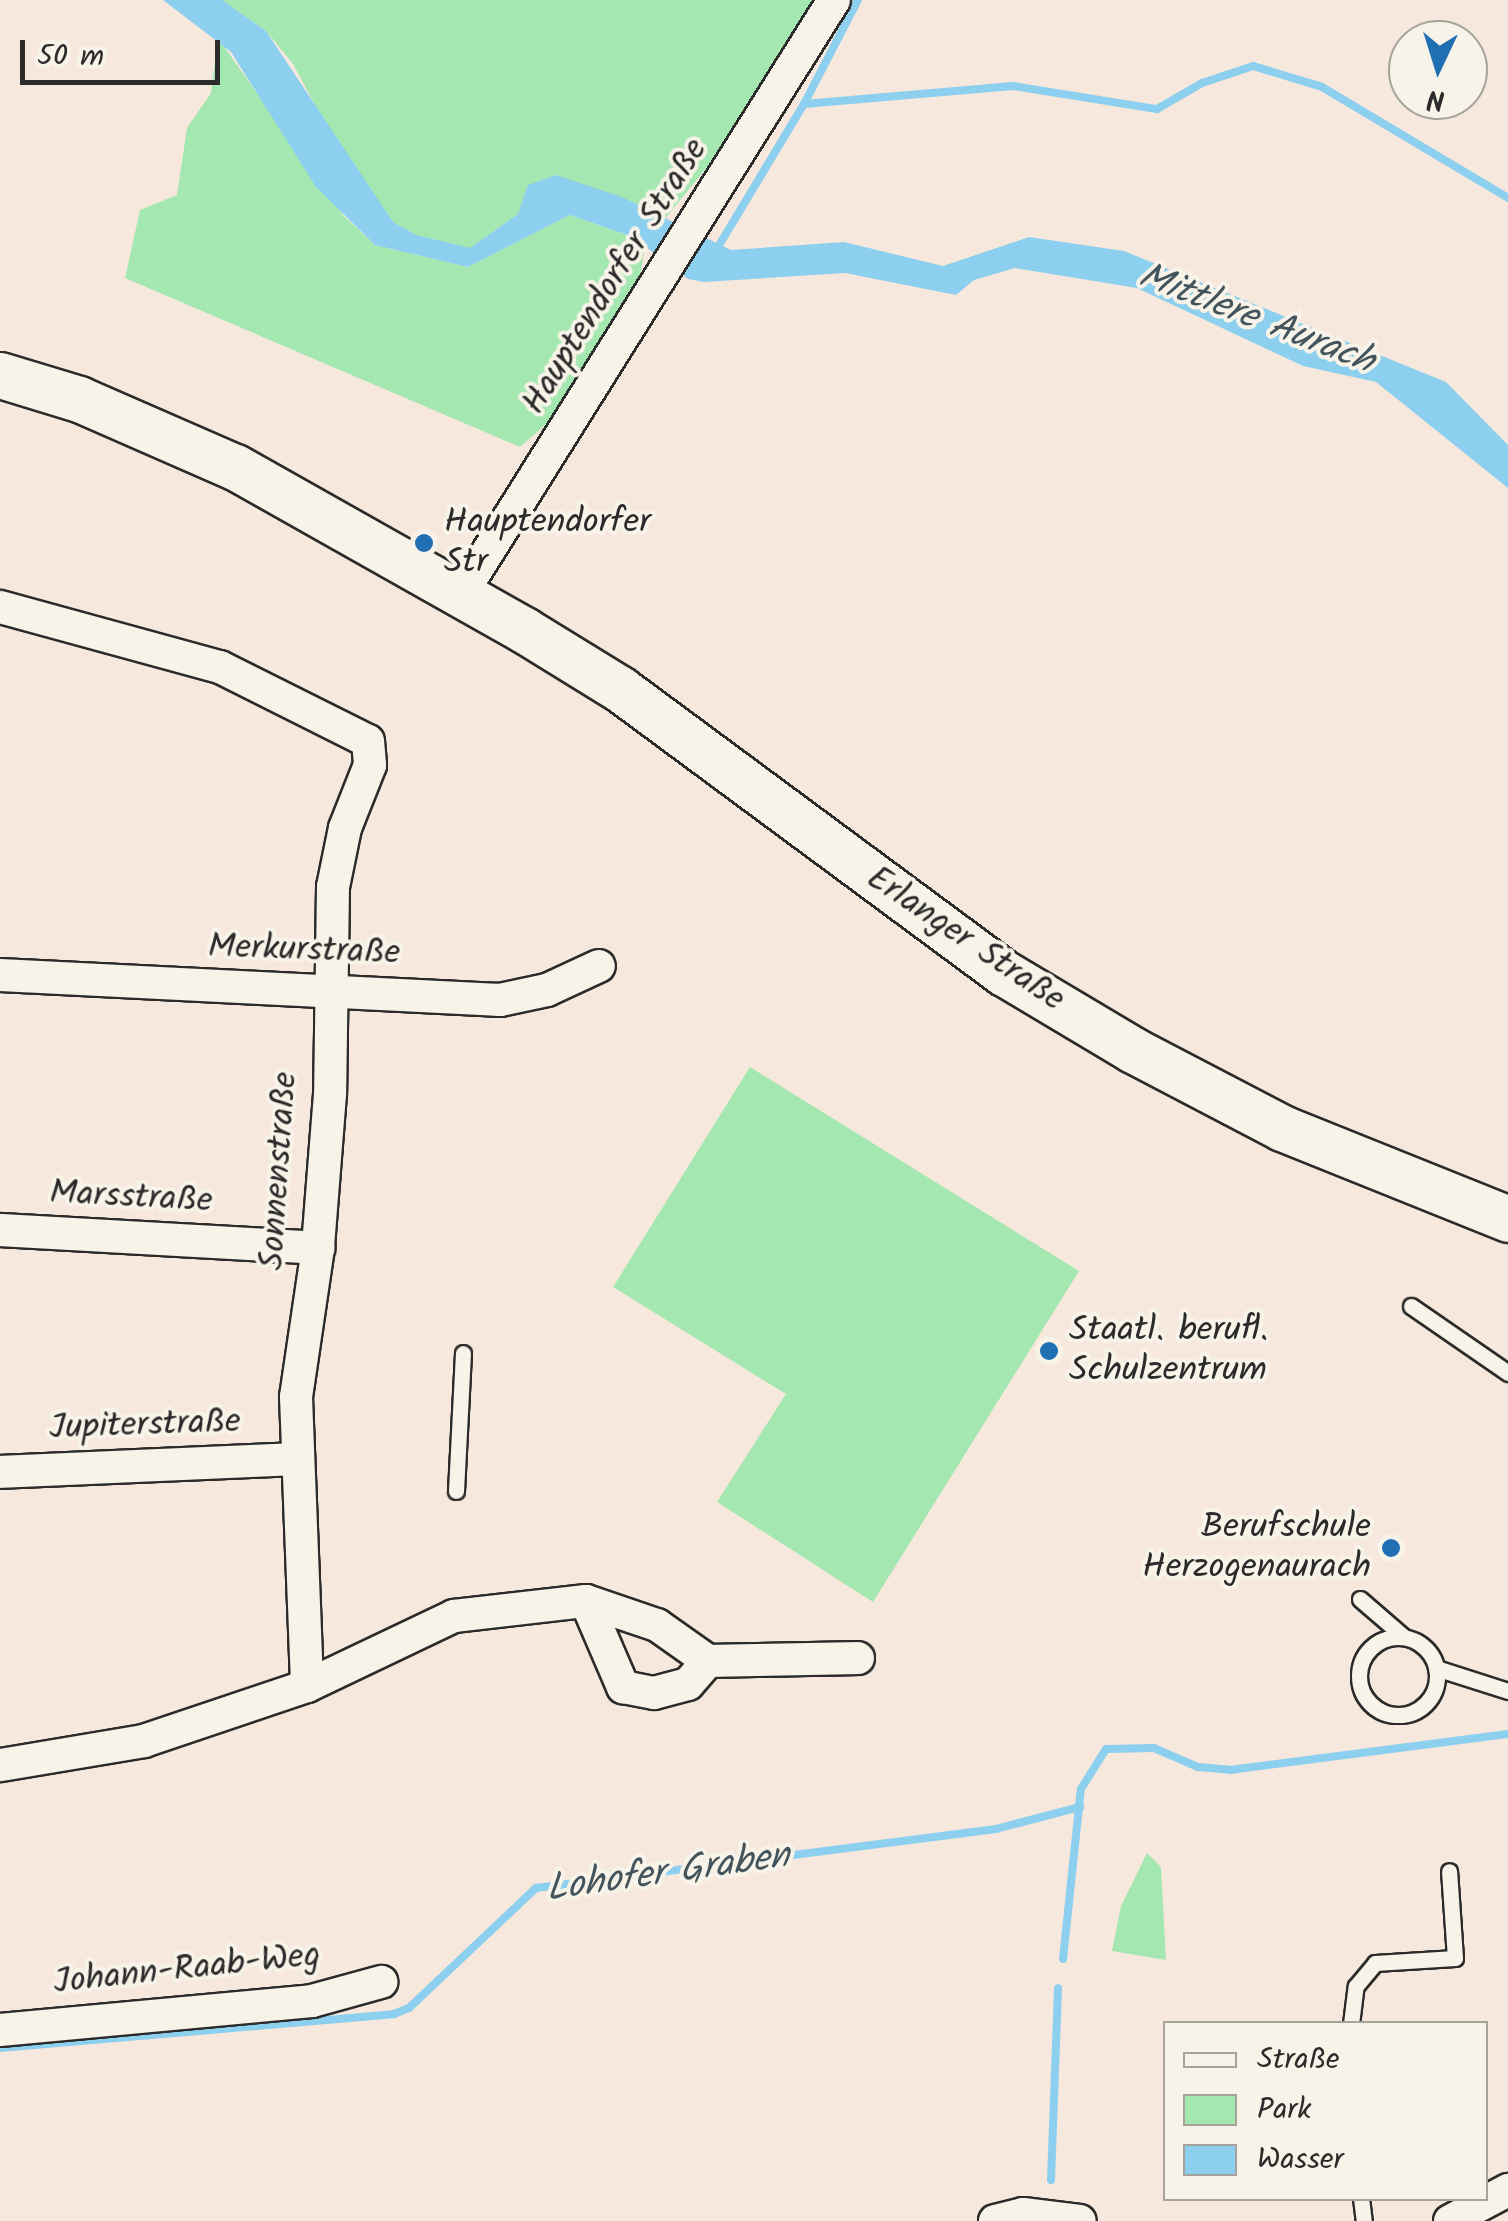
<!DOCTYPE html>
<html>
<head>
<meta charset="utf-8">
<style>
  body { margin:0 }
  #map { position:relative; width:1508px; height:2221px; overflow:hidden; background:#f7e8dd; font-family:Kalam,sans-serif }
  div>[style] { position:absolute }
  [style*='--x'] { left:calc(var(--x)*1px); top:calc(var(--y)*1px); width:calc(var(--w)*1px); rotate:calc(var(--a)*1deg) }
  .green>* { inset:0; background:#a5e7b0 }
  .water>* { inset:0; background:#8dcfee }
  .stream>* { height:8px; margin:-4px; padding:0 4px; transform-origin:4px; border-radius:4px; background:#8dcfee }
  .roads { filter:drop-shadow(2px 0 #2b2b2b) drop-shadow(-2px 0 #2b2b2b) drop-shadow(0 2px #2b2b2b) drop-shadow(0 -2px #2b2b2b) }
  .lane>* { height:15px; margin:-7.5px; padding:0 7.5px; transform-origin:7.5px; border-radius:7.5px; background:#f7f3e8 }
  .lane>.ring { margin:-7.5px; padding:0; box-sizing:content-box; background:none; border:15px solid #f7f3e8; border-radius:50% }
  .street>* { height:32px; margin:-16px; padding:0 16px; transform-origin:16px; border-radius:16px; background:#f7f3e8 }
  .secondary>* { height:45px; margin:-22.5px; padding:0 22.5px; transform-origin:22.5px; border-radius:22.5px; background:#f7f3e8 }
  .dots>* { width:28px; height:28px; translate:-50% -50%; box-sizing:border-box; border:5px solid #f7f3e8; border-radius:50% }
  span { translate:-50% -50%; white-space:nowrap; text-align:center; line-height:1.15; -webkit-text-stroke:8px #f7f3e8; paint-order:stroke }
  .street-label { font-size:35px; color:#2b2b2b }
  .poi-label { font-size:35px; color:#2b2b2b }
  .left { translate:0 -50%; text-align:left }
  .right { translate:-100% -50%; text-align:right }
  .water-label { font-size:38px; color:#44545c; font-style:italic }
  .legend { position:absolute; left:1163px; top:2021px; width:325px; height:180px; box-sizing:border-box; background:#f7f3e8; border:2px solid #a5a39c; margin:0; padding:12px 18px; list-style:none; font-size:30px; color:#2b2b2b }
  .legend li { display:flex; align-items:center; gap:20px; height:50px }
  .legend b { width:50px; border:2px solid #a5a39c }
  .north { position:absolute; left:1388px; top:20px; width:100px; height:100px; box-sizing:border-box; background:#f7f3e8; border:2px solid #a5a39c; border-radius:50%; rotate:184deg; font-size:28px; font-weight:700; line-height:40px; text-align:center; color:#2b2b2b }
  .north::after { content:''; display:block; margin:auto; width:35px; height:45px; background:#1f6fb2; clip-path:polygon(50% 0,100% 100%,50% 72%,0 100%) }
  .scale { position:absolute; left:20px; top:40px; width:200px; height:45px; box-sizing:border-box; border:5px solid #2b2b2b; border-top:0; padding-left:12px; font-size:30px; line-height:35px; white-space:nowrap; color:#2b2b2b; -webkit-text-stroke:8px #f7f3e8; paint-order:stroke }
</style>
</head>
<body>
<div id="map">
  <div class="green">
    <div style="clip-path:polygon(222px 0,817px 0,721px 150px,663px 221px,622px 197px,589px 188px,518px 214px,469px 249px,416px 235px,393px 222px,330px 133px,293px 64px,266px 31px)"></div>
    <div style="clip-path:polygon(218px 38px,343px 215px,375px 245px,468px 267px,570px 215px,633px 237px,644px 251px,640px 278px,570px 403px,520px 447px,125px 278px,140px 210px,177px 195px,187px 128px,211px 93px)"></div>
    <div style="clip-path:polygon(750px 1067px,1079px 1271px,873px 1602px,717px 1502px,786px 1394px,613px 1287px)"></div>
    <div style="clip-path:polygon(1147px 1853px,1161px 1867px,1166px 1960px,1112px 1951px,1121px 1906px)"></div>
  </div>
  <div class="water">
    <div style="clip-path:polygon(163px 0,222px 0,266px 31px,393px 222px,416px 235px,470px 248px,518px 214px,528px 185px,556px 175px,622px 197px,731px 250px,844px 242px,943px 266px,1029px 237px,1124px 251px,1446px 382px,1508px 445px,1508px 488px,1376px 382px,1303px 366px,1137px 288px,1015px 268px,974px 280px,956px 295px,845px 273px,704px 282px,688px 279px,633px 237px,570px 215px,468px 267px,375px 245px,316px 187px,231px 52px)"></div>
  </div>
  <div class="stream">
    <div style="--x:804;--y:104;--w:117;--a:-62.6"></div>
    <div style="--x:715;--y:252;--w:173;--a:-59"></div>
    <div style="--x:804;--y:104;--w:210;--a:-4.9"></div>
    <div style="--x:1013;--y:86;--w:146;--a:9.1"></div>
    <div style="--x:1157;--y:109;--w:52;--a:-30"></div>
    <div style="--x:1202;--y:83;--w:54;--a:-18.4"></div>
    <div style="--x:1253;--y:66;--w:72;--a:16.9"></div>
    <div style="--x:1322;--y:87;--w:217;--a:30.8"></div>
    <div style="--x:1063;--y:1959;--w:171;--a:-84"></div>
    <div style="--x:1081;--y:1789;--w:47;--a:-58"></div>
    <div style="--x:1106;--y:1749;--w:48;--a:-1.2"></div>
    <div style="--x:1154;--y:1748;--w:48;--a:23.4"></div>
    <div style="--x:1198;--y:1767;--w:32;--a:5"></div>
    <div style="--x:1230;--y:1770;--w:280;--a:-7.4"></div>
    <div style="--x:0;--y:2048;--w:395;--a:-4.9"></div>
    <div style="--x:394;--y:2014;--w:16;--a:-22"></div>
    <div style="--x:409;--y:2008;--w:175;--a:-43.4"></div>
    <div style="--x:536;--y:1888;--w:464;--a:-7.3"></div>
    <div style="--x:996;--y:1829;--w:87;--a:-14.7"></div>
    <div style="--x:1051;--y:2180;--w:192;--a:-87.9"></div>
  </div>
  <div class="roads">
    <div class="lane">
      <div style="--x:1411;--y:1306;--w:118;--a:34.6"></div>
      <div style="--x:456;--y:1491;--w:138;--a:-87.1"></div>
      <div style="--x:1360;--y:1599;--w:58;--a:40.8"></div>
      <div class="ring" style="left:1359px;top:1637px;width:63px;height:63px"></div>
      <div style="--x:1436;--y:1668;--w:76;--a:17.7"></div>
      <div style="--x:1351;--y:2024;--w:38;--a:-83"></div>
      <div style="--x:1356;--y:1986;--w:30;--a:-50"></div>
      <div style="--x:1375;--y:1963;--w:80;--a:-3.6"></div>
      <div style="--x:1455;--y:1958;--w:87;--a:-93.9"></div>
      <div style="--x:1361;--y:2198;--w:23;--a:83"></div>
    </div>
    <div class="street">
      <div style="--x:462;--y:593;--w:700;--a:-57.9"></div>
      <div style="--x:0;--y:607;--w:228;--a:15.3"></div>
      <div style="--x:220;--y:667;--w:165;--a:26.6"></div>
      <div style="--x:368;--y:741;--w:24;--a:85"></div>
      <div style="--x:370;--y:765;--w:68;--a:111.6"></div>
      <div style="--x:345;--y:828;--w:60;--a:101.5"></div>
      <div style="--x:333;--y:887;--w:207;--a:90.8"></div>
      <div style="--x:330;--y:1094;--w:154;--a:94.5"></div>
      <div style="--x:318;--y:1248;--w:151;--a:98.4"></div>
      <div style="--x:296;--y:1397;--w:289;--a:87.8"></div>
      <div style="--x:307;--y:1686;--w:172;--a:161.4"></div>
      <div style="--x:144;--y:1741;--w:146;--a:170.5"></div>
      <div style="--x:0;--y:975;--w:501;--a:2.86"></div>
      <div style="--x:500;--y:1000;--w:48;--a:-12"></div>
      <div style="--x:547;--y:990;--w:57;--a:-24.8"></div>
      <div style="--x:0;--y:1230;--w:319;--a:3.2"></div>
      <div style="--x:0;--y:1472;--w:293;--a:-2.5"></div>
      <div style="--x:586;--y:1601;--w:94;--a:66.7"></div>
      <div style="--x:623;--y:1687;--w:32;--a:11"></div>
      <div style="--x:654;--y:1693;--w:35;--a:-15"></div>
      <div style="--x:688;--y:1684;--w:30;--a:-49"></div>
      <div style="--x:307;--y:1686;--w:163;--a:-25.5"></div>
      <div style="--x:454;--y:1616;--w:133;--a:-6.5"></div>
      <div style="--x:586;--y:1601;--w:75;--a:18.7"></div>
      <div style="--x:657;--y:1625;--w:62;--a:35.2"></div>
      <div style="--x:708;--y:1661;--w:150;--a:-1.1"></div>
      <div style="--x:0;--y:2030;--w:313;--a:-5.3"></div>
      <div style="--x:312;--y:2001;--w:72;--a:-15.4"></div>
      <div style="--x:995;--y:2221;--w:29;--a:-14"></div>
      <div style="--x:1023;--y:2214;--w:57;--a:7"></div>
      <div style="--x:1450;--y:2221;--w:66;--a:-28.1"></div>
    </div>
    <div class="secondary">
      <div style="--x:0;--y:375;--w:83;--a:16.9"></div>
      <div style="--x:79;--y:399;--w:170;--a:23.6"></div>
      <div style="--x:235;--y:467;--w:332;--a:29.4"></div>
      <div style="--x:524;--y:630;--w:113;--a:31.6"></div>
      <div style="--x:620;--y:689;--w:478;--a:36.5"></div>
      <div style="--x:1004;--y:973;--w:150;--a:30.8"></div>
      <div style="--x:1133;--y:1050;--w:168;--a:27.6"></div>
      <div style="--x:1282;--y:1128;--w:244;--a:21.9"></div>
    </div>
  </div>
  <div class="dots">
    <div style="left:424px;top:543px;background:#1f6fb2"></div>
    <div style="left:1049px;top:1351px;background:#1f6fb2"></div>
    <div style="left:1391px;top:1548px;background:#1f6fb2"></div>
  </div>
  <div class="street-label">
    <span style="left:616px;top:277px;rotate:-58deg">Hauptendorfer Straße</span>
    <span style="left:965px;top:940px;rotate:34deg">Erlanger Straße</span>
    <span style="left:304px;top:951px;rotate:2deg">Merkurstraße</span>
    <span style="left:280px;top:1171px;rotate:-86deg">Sonnenstraße</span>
    <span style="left:131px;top:1198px;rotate:3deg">Marsstraße</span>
    <span style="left:145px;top:1426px;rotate:-2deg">Jupiterstraße</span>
    <span style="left:187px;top:1970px;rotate:-6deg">Johann-Raab-Weg</span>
  </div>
  <div class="poi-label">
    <span class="left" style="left:444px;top:543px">Hauptendorfer<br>Str</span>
    <span class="left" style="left:1069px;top:1351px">Staatl. berufl.<br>Schulzentrum</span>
    <span class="right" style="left:1371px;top:1548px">Berufschule<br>Herzogenaurach</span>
  </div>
  <div class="water-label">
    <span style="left:1256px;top:320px;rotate:21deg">Mittlere Aurach</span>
    <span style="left:668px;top:1874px;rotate:-8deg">Lohofer Graben</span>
  </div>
  <ul class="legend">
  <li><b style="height:12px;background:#f7f3e8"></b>Straße</li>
  <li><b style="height:28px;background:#a5e7b0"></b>Park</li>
  <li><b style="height:28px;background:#8dcfee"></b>Wasser</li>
  </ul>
  <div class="north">N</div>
  <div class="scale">50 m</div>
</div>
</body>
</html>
